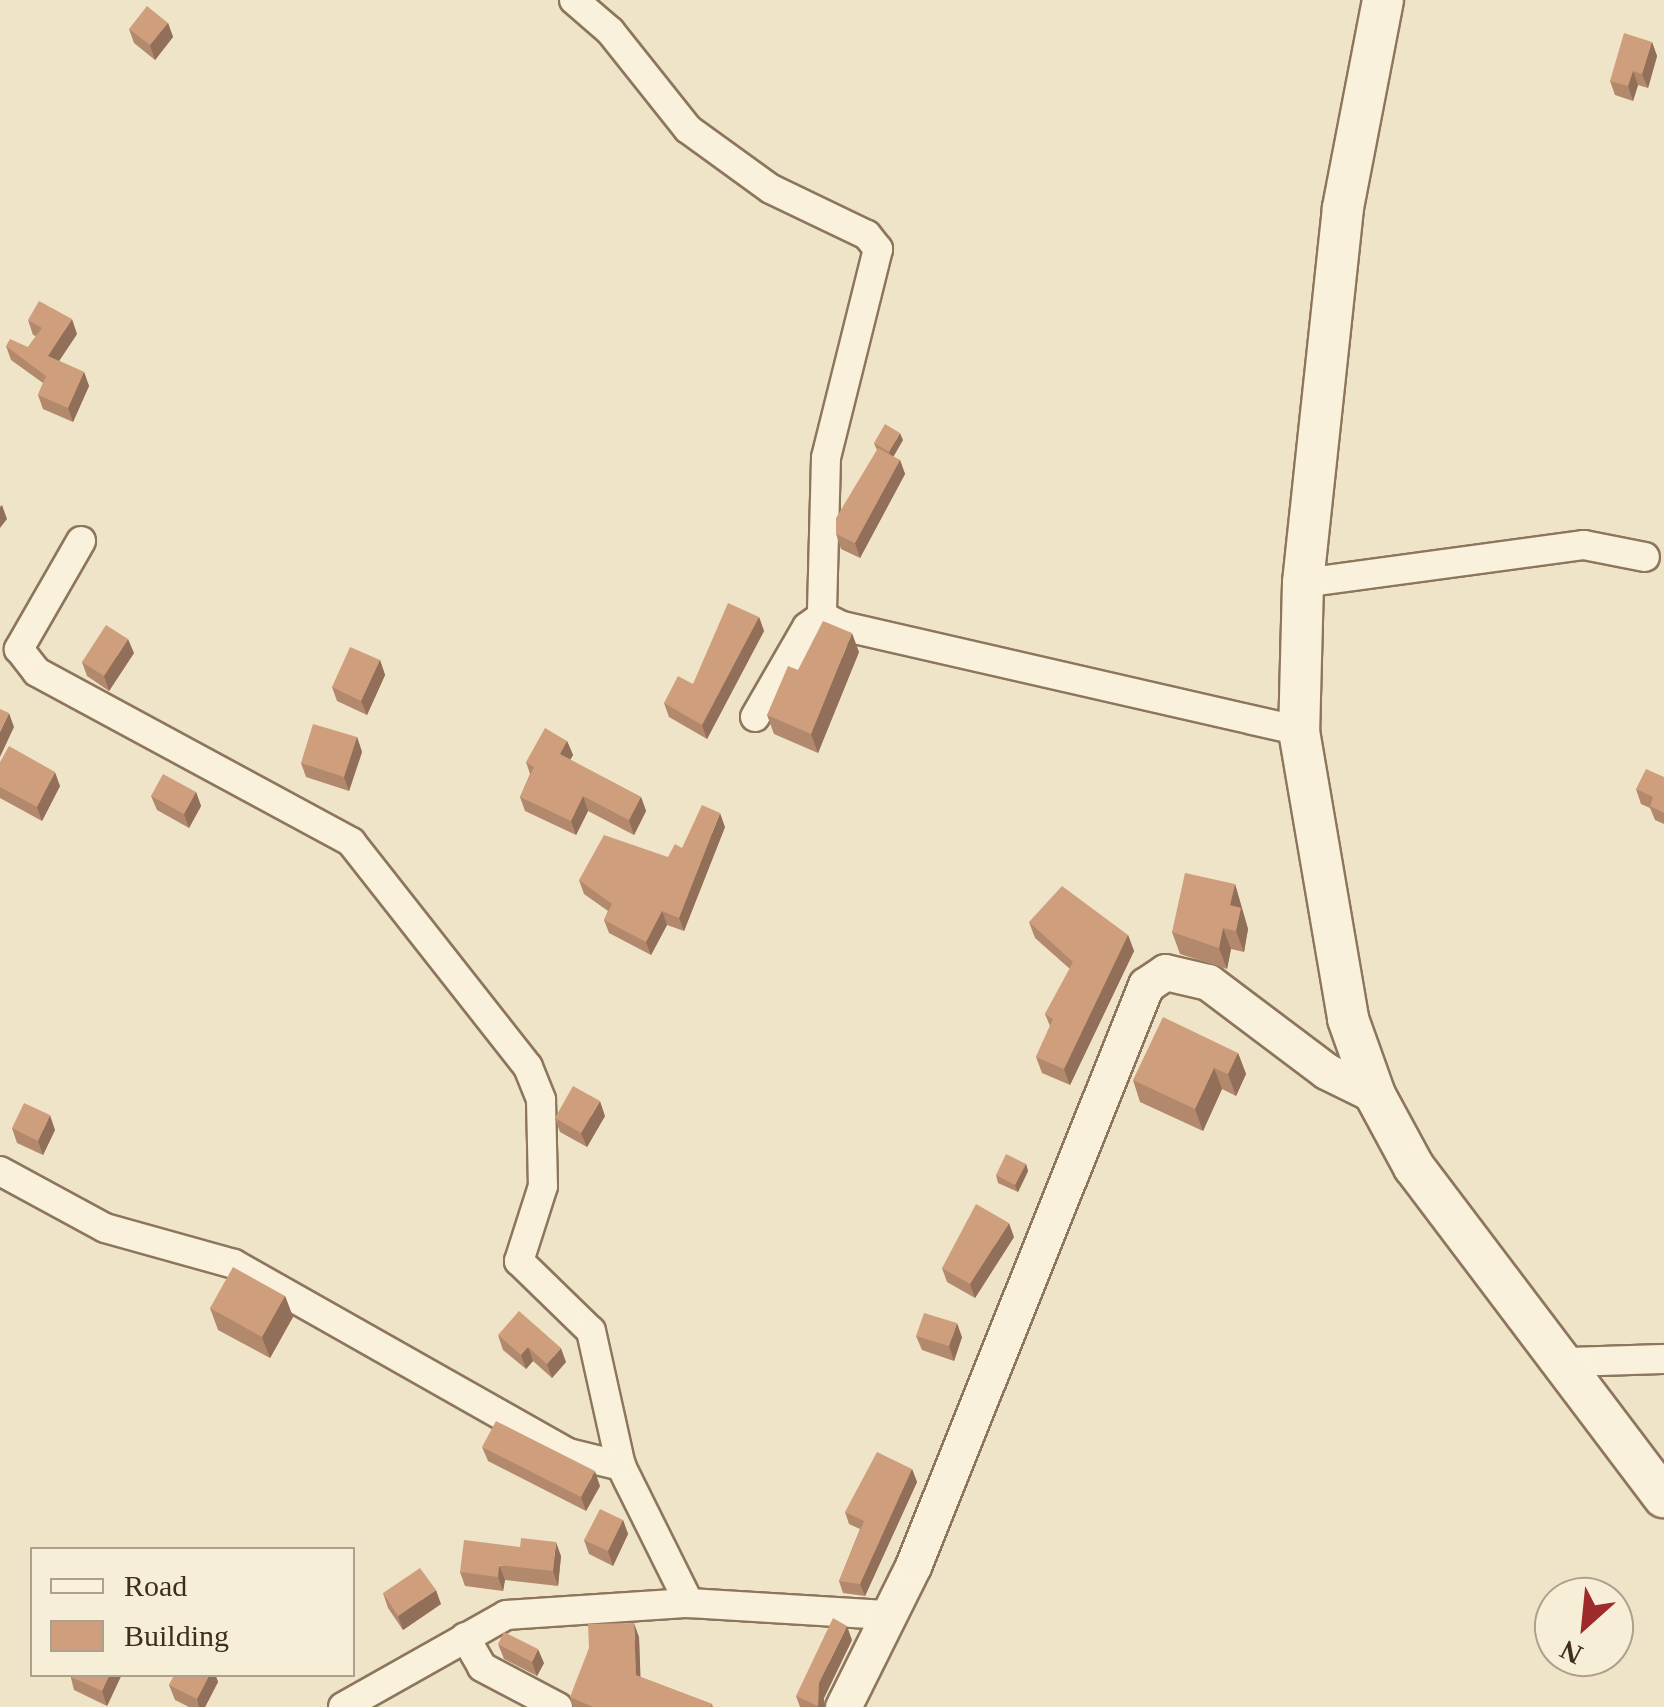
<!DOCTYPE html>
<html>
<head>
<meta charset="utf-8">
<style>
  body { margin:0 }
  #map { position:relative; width:1664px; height:1707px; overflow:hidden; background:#f0e4c8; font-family:Georgia,serif }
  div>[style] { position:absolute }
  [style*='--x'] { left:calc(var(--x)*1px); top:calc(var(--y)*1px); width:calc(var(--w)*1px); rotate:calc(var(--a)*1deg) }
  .roads { filter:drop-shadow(2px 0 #8d765c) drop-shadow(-2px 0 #8d765c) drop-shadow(0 2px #8d765c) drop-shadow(0 -2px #8d765c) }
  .minor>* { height:28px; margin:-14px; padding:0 14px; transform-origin:14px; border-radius:14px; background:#faf1dc }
  .tertiary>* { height:35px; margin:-17.5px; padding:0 17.5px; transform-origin:17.5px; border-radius:17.5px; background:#faf1dc }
  .secondary>* { height:40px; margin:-20px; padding:0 20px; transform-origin:20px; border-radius:20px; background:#faf1dc }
  .wall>* { inset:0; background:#b2896c }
  .shaded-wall>* { inset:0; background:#916f58 }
  .building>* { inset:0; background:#cf9f7d }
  span { translate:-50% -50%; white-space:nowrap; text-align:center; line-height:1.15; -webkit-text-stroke:9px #f7eed8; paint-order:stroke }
  .legend { position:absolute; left:30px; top:1547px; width:325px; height:130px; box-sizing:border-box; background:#f7eed8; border:2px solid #ada18e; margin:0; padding:12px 18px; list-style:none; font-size:30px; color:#3d2e20 }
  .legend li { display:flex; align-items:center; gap:20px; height:50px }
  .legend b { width:50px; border:2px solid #ada18e }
  .north { position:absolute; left:1534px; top:1577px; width:100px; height:100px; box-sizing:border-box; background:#f7eed8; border:2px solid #ada18e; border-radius:50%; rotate:207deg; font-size:28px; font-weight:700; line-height:40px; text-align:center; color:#3d2e20 }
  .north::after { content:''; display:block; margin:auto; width:35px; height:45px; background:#9e2a2b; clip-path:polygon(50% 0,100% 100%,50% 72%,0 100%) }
</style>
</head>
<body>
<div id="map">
  <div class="roads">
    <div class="minor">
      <div style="--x:574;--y:0;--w:48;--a:40.7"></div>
      <div style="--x:610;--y:31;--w:125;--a:51.5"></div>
      <div style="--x:688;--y:129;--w:102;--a:35.9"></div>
      <div style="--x:771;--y:189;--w:106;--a:25.6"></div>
      <div style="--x:867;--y:235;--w:18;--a:52"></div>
      <div style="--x:878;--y:249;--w:215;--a:104"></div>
      <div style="--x:826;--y:458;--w:158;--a:91.5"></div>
      <div style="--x:81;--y:541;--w:125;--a:119.9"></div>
      <div style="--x:19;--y:649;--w:29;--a:52"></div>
      <div style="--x:37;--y:672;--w:357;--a:28.4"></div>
      <div style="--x:351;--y:842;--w:286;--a:51.8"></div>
      <div style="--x:528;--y:1067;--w:35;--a:68"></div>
      <div style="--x:541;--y:1100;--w:86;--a:88.7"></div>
      <div style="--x:543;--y:1186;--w:79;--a:107.7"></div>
      <div style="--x:519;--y:1261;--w:100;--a:44.2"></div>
      <div style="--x:591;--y:1331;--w:138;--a:77.5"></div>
      <div style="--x:621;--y:1466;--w:153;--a:63.6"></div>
      <div style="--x:1303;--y:583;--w:284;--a:-7.7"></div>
      <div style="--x:1584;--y:545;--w:62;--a:11.1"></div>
      <div style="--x:822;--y:616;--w:22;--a:27"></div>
      <div style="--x:842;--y:626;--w:469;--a:12.9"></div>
      <div style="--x:755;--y:717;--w:104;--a:-60"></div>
      <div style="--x:807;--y:627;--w:19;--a:-36"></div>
      <div style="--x:0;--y:1171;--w:119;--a:28.5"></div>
      <div style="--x:105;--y:1228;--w:134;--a:15.6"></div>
      <div style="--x:234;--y:1264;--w:384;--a:29.5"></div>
      <div style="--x:568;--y:1453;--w:55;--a:13.8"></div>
      <div style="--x:1568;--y:1362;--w:96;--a:-1.8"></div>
      <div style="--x:465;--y:1637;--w:34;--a:60"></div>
      <div style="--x:482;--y:1667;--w:86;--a:27.8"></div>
      <div style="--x:343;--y:1707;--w:187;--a:-29.4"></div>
      <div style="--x:506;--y:1615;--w:183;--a:-3.8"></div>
      <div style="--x:689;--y:1603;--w:197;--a:3.5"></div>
    </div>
    <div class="tertiary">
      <div style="--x:843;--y:1707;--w:157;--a:-63.6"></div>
      <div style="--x:913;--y:1566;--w:626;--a:-68.15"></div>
      <div style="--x:1146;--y:985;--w:23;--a:-34"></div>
      <div style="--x:1165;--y:972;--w:44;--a:13.1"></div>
      <div style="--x:1208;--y:982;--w:148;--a:37"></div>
      <div style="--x:1326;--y:1071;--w:55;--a:26.1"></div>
    </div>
    <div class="secondary">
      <div style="--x:1383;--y:0;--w:212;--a:100.9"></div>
      <div style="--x:1343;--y:208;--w:377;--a:96.1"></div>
      <div style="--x:1303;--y:583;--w:148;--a:91.5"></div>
      <div style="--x:1299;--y:731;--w:292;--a:80.3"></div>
      <div style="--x:1348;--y:1019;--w:81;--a:70.4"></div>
      <div style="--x:1375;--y:1095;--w:82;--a:61.6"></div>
      <div style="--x:1414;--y:1167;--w:414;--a:52.9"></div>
    </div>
  </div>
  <div class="wall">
    <div style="clip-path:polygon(168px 23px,173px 37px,155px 60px,134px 43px,129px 29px)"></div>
    <div style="clip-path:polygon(1652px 42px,1657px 56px,1648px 88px,1638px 85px,1633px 101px,1615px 95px,1610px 81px)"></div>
    <div style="clip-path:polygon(28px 320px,77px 334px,59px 361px,84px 372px,89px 386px,73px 422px,43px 409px,38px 395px,43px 383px,11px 360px,6px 346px,28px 347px,36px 336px,33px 335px)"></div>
    <div style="clip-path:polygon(903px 440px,893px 457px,900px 460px,905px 474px,860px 558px,841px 549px,836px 534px,877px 450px,874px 443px)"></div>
    <div style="clip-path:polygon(759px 617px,764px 631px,707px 739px,669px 717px,664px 703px,693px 684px)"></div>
    <div style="clip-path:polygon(859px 652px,818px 753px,774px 734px,767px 715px,798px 670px)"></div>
    <div style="clip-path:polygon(134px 653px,109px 691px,87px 676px,82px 662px)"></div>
    <div style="clip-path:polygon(380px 660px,385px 675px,367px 715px,337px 701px,332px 687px)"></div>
    <div style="clip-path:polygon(357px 737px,362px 752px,349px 791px,306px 777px,301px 763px)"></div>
    <div style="clip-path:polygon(567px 741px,573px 755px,570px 760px,641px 797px,646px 811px,634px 835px,588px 811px,576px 835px,525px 811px,520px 797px,530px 774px,526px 762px)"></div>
    <div style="clip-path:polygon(0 762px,60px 786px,42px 821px,0 798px)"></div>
    <div style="clip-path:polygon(1664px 777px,1664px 824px,1655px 820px,1650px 808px,1641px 804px,1636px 789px)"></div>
    <div style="clip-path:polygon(196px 792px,201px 806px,189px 828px,157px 810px,151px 796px)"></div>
    <div style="clip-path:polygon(725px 827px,684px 931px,667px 925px,651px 955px,609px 933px,604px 920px,608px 911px,584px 894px,579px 880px,668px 857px,682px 848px)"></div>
    <div style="clip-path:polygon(1235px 884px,1248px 929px,1244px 952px,1231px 949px,1227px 969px,1180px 954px,1172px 932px)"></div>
    <div style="clip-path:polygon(1029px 922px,1128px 935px,1134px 951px,1070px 1085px,1042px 1073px,1036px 1057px,1050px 1026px,1045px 1014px,1070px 969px,1035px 938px)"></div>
    <div style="clip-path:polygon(1238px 1053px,1246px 1074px,1236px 1096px,1222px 1089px,1203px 1131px,1140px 1102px,1133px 1080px)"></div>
    <div style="clip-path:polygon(605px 1116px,587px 1147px,560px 1132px,555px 1118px)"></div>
    <div style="clip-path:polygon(12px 1128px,55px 1130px,43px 1155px,17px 1143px)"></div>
    <div style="clip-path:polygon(1026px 1164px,1028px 1171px,1018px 1192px,998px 1183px,996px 1175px)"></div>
    <div style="clip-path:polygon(1014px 1237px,975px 1298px,947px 1282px,942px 1268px)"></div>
    <div style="clip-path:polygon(285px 1296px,293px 1317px,270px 1358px,218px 1330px,210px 1308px)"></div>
    <div style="clip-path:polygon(498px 1335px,566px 1362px,552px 1378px,533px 1361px,526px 1369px,503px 1350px)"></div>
    <div style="clip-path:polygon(916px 1336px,962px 1337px,954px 1361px,922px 1350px)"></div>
    <div style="clip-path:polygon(482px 1447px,600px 1486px,586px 1511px,488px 1461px)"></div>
    <div style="clip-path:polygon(912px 1469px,917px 1482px,865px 1596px,843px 1593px,839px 1581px,860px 1529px,849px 1524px,845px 1512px)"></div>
    <div style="clip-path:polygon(623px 1520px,628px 1534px,613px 1566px,589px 1554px,584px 1540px)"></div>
    <div style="clip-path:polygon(561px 1556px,558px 1586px,505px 1580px,503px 1591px,465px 1586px,460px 1572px)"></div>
    <div style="clip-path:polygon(383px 1593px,441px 1604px,403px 1630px,388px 1608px)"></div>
    <div style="clip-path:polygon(639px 1637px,640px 1677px,712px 1704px,713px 1707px,573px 1707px,570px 1697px)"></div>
    <div style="clip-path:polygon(852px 1640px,824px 1698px,824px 1707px,800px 1707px,796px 1696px)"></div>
    <div style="clip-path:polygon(498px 1644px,544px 1663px,537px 1676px,504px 1659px)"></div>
    <div style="clip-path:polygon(70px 1674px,122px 1674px,107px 1706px,74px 1690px)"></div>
    <div style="clip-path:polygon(175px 1674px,215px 1674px,218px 1682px,205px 1707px,189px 1707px,175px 1700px,169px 1685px)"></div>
  </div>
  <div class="shaded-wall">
    <div style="clip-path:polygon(168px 23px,173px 37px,155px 60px,150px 45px)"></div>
    <div style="clip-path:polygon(1652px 42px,1657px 56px,1648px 88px,1642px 74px)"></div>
    <div style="clip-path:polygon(1633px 71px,1638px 85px,1633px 101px,1628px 86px)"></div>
    <div style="clip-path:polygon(72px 319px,77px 334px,53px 370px,48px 356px)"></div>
    <div style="clip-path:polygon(84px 372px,89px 386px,73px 422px,68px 408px)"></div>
    <div style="clip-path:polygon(900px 433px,903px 440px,892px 459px,889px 452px)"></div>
    <div style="clip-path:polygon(900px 460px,905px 474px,860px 558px,855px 543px)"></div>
    <div style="clip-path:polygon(2px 505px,7px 519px,0 528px,0 507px)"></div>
    <div style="clip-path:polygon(759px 617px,764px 631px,707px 739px,702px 725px)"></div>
    <div style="clip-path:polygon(852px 633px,859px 652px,818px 753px,811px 734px)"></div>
    <div style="clip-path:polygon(128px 639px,134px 653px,109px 691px,104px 676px)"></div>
    <div style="clip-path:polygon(380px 660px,385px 675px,367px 715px,361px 701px)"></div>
    <div style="clip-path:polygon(9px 713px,14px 727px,0 757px,0 732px)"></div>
    <div style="clip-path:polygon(357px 737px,362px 752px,349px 791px,344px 777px)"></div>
    <div style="clip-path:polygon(567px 741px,573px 755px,565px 769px,560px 754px)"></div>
    <div style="clip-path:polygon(55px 772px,60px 786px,42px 821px,37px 807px)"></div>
    <div style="clip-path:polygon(196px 792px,201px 806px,189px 828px,184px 814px)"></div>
    <div style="clip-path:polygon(583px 796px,588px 811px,576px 835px,571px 821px)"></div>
    <div style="clip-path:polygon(641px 797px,646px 811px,634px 835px,629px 820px)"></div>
    <div style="clip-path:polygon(720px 813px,725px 827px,684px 931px,679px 918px)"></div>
    <div style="clip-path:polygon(1235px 884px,1248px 929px,1244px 952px,1236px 931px,1230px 905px)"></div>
    <div style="clip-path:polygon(662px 911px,667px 925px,651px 955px,646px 942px)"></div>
    <div style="clip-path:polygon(1223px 928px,1231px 949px,1227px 969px,1219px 948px)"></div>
    <div style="clip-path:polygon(1128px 935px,1134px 951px,1070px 1085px,1064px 1069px)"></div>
    <div style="clip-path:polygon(1238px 1053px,1246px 1074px,1236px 1096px,1228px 1074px)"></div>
    <div style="clip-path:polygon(1214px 1068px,1222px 1089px,1203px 1131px,1195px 1109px)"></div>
    <div style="clip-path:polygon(600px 1101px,605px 1116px,587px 1147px,581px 1133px)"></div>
    <div style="clip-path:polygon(50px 1115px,55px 1130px,43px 1155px,38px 1141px)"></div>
    <div style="clip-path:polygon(1026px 1164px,1028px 1171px,1018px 1192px,1015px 1185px)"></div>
    <div style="clip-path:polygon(1009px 1223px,1014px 1237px,975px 1298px,970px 1284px)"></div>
    <div style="clip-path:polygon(285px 1296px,293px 1317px,270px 1358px,262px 1337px)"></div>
    <div style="clip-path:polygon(957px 1323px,962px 1337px,954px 1361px,949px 1346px)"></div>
    <div style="clip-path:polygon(528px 1347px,533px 1361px,526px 1369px,521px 1355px)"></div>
    <div style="clip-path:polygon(561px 1348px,566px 1362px,552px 1378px,547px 1364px)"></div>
    <div style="clip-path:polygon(912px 1469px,917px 1482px,865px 1596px,860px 1584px)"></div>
    <div style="clip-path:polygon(595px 1471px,600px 1486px,586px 1511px,581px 1497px)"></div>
    <div style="clip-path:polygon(623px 1520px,628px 1534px,613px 1566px,608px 1551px)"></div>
    <div style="clip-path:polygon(556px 1542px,561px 1556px,558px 1586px,553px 1571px)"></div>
    <div style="clip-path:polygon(499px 1565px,505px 1580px,503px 1591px,498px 1577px)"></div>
    <div style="clip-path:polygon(436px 1590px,441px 1604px,403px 1630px,398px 1616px)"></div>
    <div style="clip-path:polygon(634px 1623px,639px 1637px,641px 1689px,636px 1675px)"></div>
    <div style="clip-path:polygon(847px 1626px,852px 1640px,824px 1698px,824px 1707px,818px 1707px,819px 1683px)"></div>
    <div style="clip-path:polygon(538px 1649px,544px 1663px,537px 1676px,532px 1662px)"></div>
    <div style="clip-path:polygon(110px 1674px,122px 1674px,107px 1706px,102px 1691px)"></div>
    <div style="clip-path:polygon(210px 1674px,215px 1674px,218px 1682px,205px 1707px,199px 1707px,197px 1699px)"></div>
  </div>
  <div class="building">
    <div style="clip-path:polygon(147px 6px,168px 23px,150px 45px,129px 29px)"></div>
    <div style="clip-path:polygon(1624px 33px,1652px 42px,1642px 74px,1633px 71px,1628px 86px,1610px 81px)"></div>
    <div style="clip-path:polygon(39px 301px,72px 319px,48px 356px,84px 372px,68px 408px,38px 395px,46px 376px,6px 346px,10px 339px,28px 347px,42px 328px,28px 320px)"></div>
    <div style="clip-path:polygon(885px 424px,900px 433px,889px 452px,874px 443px)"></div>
    <div style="clip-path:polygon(878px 448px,900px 460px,855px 543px,836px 534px,836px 518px)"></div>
    <div style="clip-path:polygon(728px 603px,759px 617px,702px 725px,664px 703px,678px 676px,693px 684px)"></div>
    <div style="clip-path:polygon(823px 621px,852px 633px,811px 734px,767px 715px,788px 666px,798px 670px)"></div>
    <div style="clip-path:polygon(106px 625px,128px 639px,104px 676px,82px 662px)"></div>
    <div style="clip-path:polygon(350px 647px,380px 660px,361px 701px,332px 687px)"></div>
    <div style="clip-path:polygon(0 709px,9px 713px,0 732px)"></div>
    <div style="clip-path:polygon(313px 724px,357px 737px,344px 777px,301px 763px)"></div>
    <div style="clip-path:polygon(545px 728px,567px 741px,560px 754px,641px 797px,629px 820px,583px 796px,571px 821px,520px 797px,534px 767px,526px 762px)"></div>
    <div style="clip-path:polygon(9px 746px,55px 772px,37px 807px,0 787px,0 762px)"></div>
    <div style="clip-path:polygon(1646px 769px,1664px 777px,1664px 813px,1650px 806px,1653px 797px,1636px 789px)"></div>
    <div style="clip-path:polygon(163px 774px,196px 792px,184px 814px,151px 796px)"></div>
    <div style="clip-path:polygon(702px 805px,720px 813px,679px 918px,662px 911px,646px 942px,604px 920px,612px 904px,579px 880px,604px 835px,668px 857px,675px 844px,682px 848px)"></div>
    <div style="clip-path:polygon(1185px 873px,1235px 884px,1230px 905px,1241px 908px,1236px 931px,1223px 928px,1219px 948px,1172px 932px)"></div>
    <div style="clip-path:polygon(1062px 886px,1128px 935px,1064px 1069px,1036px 1057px,1053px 1019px,1045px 1014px,1073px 962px,1029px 922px)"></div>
    <div style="clip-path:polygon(1163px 1017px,1238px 1053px,1228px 1074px,1214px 1068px,1195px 1109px,1133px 1080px)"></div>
    <div style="clip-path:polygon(573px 1086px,600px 1101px,581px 1133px,555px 1118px)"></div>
    <div style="clip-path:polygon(24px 1103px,50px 1115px,38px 1141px,12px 1128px)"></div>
    <div style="clip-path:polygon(1006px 1154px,1026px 1164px,1015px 1185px,996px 1175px)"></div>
    <div style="clip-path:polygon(976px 1204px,1009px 1223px,970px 1284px,942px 1268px)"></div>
    <div style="clip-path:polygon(233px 1267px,285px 1296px,262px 1337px,210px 1308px)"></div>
    <div style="clip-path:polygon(519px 1311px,561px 1348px,547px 1364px,528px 1347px,521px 1355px,498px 1335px)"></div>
    <div style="clip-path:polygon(924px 1313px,957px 1323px,949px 1346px,916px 1336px)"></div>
    <div style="clip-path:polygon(496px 1421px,595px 1471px,581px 1497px,482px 1447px)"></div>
    <div style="clip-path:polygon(877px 1452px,912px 1469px,860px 1584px,839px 1581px,864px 1521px,845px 1512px)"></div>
    <div style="clip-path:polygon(600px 1509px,623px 1520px,608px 1551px,584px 1540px)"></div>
    <div style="clip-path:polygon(521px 1538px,556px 1542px,553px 1571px,499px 1565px,498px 1577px,460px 1572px,464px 1540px,520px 1547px)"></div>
    <div style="clip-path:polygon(420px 1568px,436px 1590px,398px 1616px,383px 1593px)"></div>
    <div style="clip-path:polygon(833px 1618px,847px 1626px,819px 1683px,818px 1706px,796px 1696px)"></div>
    <div style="clip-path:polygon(634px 1623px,636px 1675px,712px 1704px,710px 1707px,593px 1707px,570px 1697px,589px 1648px,588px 1624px)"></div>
    <div style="clip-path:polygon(504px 1632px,538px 1649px,532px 1662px,498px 1644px)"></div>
    <div style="clip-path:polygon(70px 1674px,110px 1674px,102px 1691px,69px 1676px)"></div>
    <div style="clip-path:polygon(175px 1674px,210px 1674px,197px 1699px,169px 1685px)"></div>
  </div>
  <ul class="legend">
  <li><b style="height:12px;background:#faf1dc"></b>Road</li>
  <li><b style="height:28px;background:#cf9f7d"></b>Building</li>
  </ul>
  <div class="north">N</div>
</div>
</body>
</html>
